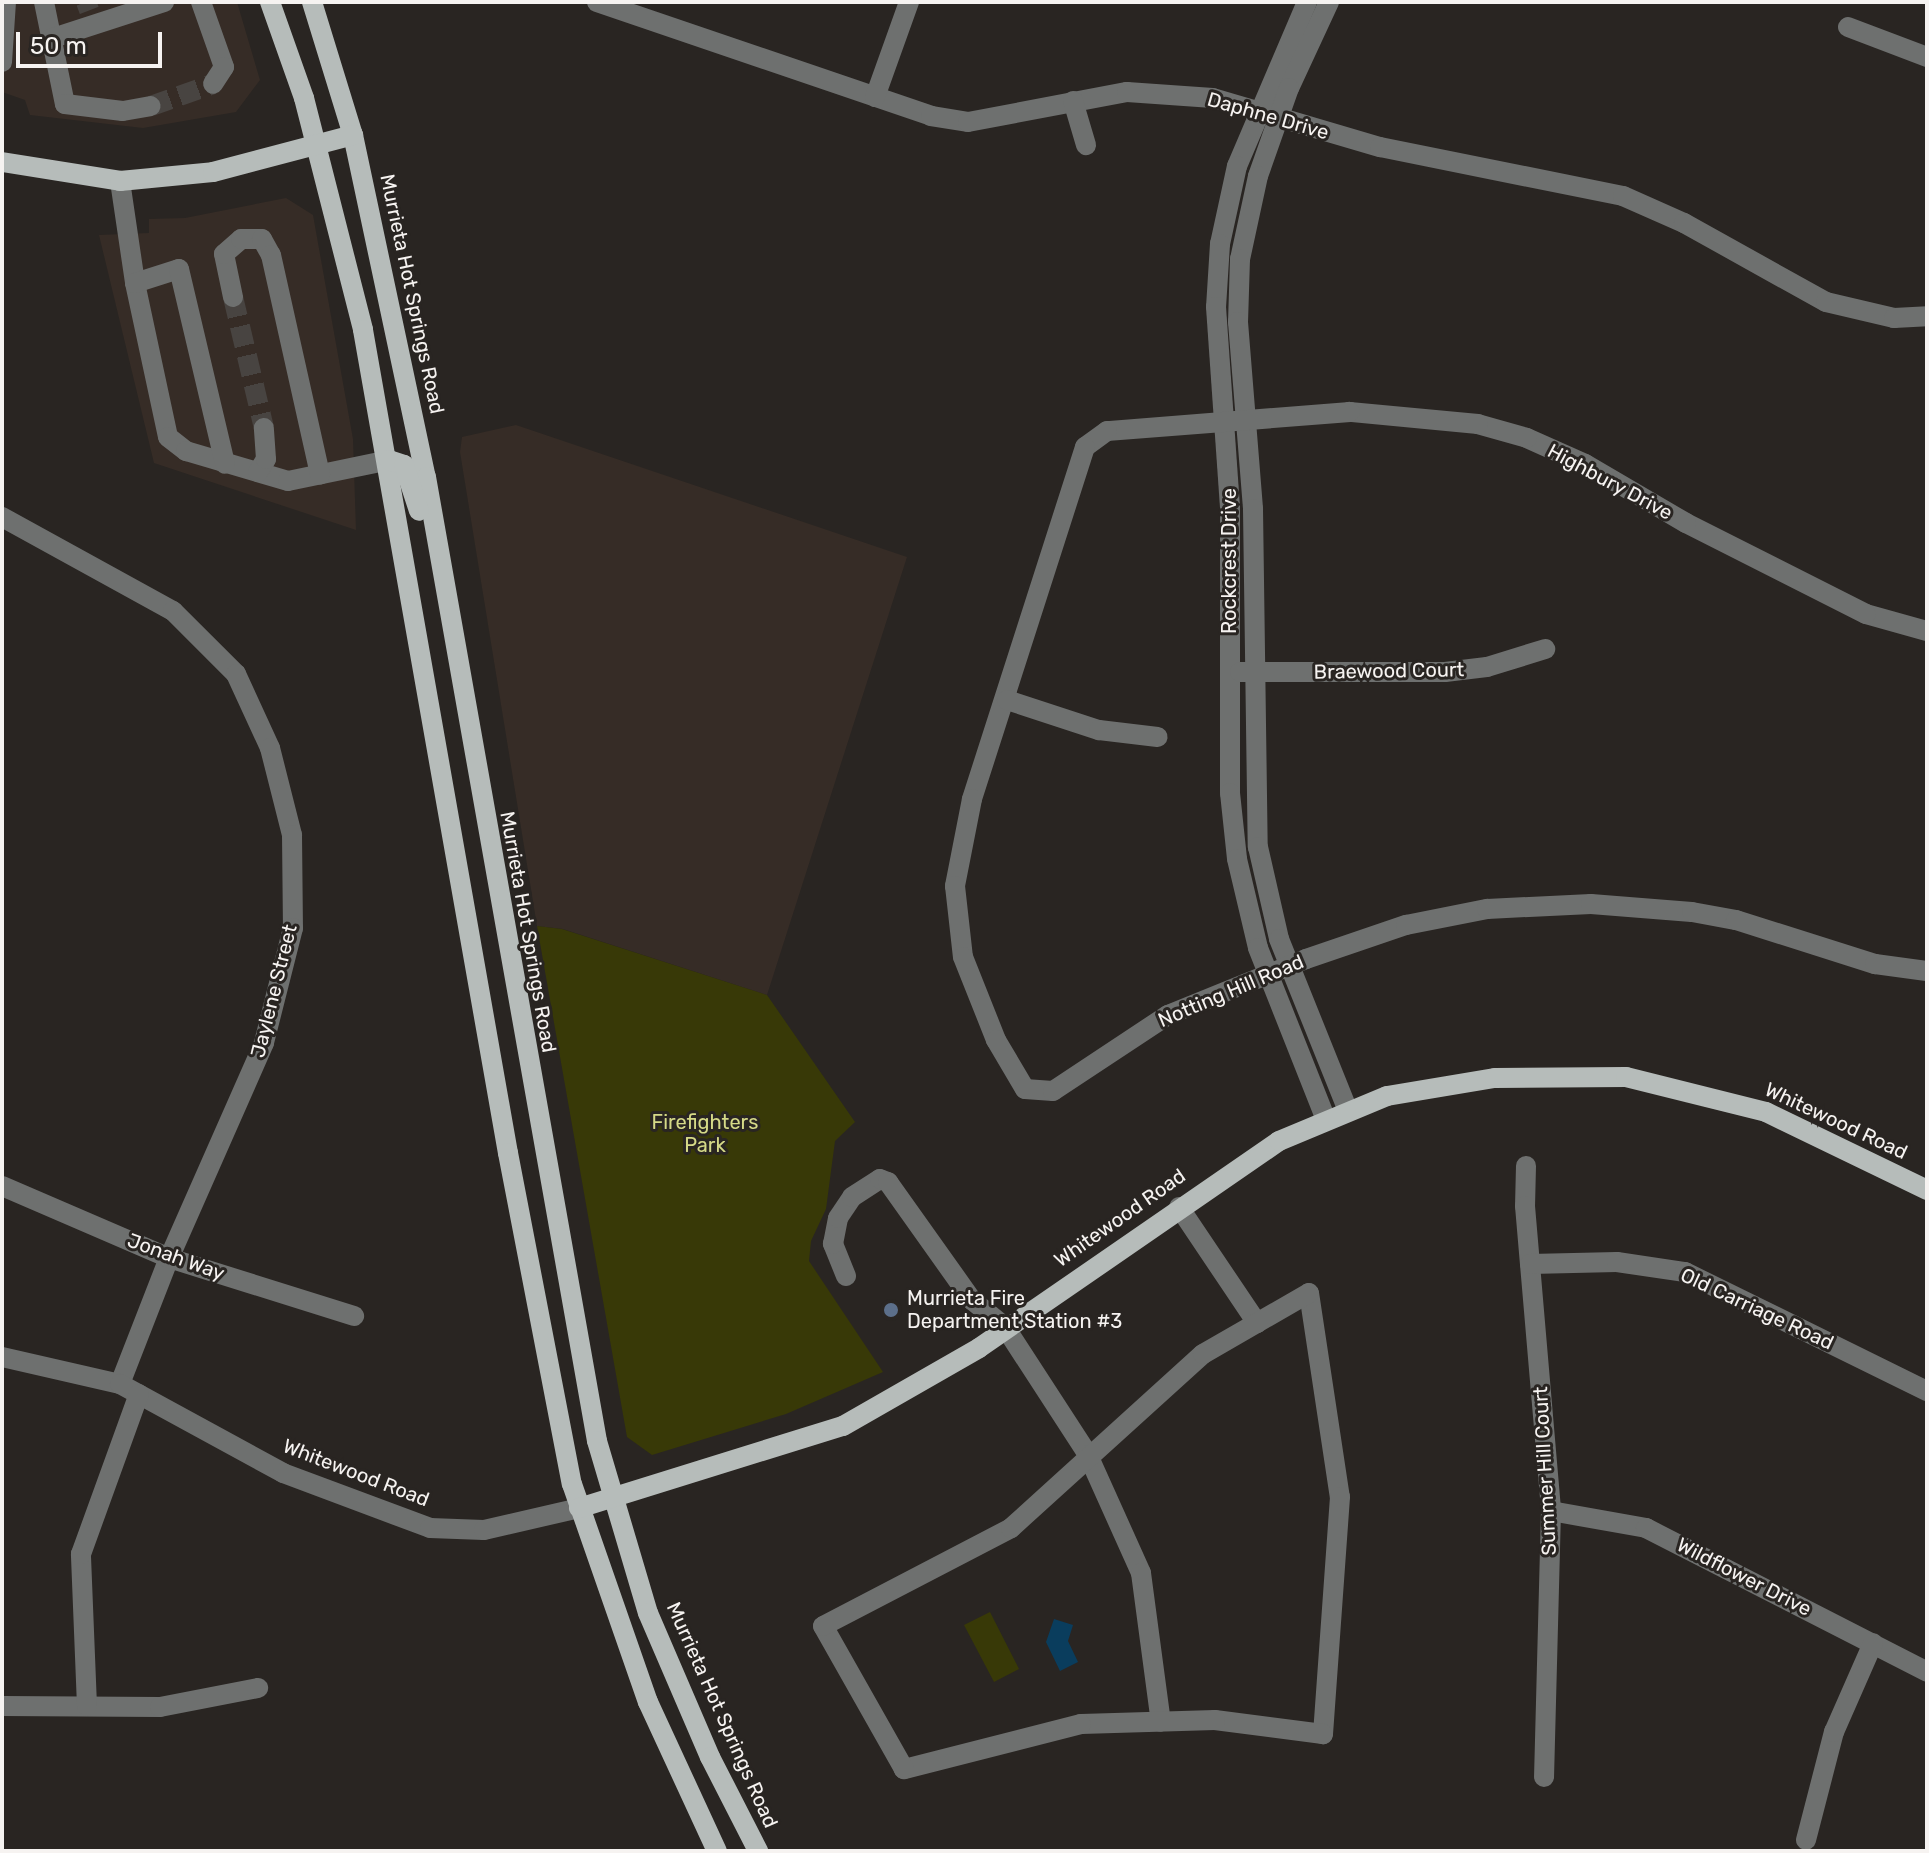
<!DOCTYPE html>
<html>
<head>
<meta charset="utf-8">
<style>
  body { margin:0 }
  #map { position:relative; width:1929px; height:1853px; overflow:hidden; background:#292522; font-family:Rubik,sans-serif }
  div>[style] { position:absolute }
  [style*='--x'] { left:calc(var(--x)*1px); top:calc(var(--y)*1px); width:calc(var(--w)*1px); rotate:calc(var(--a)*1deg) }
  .built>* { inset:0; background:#362c26 }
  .green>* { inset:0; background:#383907 }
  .water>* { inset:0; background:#0a3d5d }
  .minor-tunnel>* { height:20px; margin-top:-10px; transform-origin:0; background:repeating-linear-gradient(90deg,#484441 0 20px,transparent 0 30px) }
  .minor>* { height:20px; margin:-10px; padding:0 10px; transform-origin:10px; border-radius:10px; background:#6e706f }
  .major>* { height:20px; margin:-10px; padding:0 10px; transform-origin:10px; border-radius:10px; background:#b6bcba }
  .dots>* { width:22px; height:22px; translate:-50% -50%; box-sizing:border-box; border:4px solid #292522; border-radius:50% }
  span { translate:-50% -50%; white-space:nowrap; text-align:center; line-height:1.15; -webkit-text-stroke:6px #292522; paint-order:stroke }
  .street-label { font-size:20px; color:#f6f3f1 }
  .park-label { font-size:20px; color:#d5d987 }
  .poi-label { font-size:20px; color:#f6f3f1 }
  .left { translate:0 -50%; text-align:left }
  .frame { position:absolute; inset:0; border:4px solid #f6f3f1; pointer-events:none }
  .scale { position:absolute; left:16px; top:32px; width:146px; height:36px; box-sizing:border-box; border:4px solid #f6f3f1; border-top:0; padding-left:10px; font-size:24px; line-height:28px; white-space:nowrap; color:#f6f3f1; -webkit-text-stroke:6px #292522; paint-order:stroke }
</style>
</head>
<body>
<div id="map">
  <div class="built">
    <div style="clip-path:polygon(2px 2px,237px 2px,260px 80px,236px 112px,143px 128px,30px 115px,25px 100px,2px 92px)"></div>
    <div style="clip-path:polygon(286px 198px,313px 215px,353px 439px,356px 530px,154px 463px,99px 235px,149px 233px,149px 219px,185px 218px)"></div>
    <div style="clip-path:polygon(516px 425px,907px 557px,767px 995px,563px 929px,537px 926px,460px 452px,462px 437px)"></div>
  </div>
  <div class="green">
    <div style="clip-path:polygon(537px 926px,562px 929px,767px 995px,855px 1122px,835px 1141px,826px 1209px,811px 1241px,809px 1261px,883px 1372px,786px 1414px,652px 1455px,627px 1437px)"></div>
    <div style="clip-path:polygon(990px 1612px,1019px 1669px,994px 1682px,964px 1625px)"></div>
  </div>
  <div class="water">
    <div style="clip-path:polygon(1054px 1619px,1073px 1625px,1068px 1641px,1078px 1662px,1060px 1671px,1046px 1642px)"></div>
  </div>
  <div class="minor-tunnel">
    <div style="--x:86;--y:2;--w:9;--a:69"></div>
    <div style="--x:151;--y:106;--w:66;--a:-19.5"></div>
    <div style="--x:233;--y:297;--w:135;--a:76.7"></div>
  </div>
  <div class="minor">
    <div style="--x:44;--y:2;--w:104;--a:78.4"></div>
    <div style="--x:65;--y:104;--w:58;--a:6.9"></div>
    <div style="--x:123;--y:111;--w:28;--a:-10"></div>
    <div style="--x:201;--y:2;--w:69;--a:70.5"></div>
    <div style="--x:224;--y:67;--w:20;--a:123"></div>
    <div style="--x:597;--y:2;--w:353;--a:18.8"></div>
    <div style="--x:931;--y:116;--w:37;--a:9"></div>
    <div style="--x:968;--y:122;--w:162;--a:-10.7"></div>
    <div style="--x:1127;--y:92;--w:86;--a:4"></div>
    <div style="--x:1213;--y:98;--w:174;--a:16.4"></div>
    <div style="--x:1380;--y:147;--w:248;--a:11.4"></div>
    <div style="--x:1623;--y:196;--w:67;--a:23.9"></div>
    <div style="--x:1684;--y:223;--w:162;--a:29.1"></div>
    <div style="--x:1826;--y:302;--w:70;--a:13.2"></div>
    <div style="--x:1894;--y:318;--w:33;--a:-3"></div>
    <div style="--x:1307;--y:2;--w:178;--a:113.1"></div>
    <div style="--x:1237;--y:166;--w:80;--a:102.3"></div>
    <div style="--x:1220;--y:244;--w:63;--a:93.6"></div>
    <div style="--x:1216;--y:307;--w:200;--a:86"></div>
    <div style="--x:1230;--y:507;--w:286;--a:90"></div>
    <div style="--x:1230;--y:793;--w:66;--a:83.9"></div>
    <div style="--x:1237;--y:859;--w:91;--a:76.7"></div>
    <div style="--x:1258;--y:948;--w:185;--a:68.4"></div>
    <div style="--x:1329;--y:2;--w:95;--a:114.9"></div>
    <div style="--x:1289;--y:88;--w:93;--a:109.4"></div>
    <div style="--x:1258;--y:176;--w:85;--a:102.2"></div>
    <div style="--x:1240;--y:259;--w:63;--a:91.8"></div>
    <div style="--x:1238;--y:322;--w:188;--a:85.4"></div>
    <div style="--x:1253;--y:509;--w:338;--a:89.2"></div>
    <div style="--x:1258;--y:847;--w:94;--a:77.1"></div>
    <div style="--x:1279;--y:939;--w:185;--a:68.1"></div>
    <div style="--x:1848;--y:27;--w:85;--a:20.8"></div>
    <div style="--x:50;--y:39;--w:120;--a:-18"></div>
    <div style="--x:2;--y:62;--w:60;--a:-86.2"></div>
    <div style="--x:875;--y:97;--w:101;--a:-70.3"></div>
    <div style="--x:1073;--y:101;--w:46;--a:73.5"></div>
    <div style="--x:120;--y:181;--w:103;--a:81.6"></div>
    <div style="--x:135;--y:283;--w:157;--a:77.9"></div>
    <div style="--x:168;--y:437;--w:23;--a:38"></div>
    <div style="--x:186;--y:451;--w:106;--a:16.4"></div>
    <div style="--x:288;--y:481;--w:103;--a:-11.7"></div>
    <div style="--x:135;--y:283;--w:46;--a:-17.7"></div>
    <div style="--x:179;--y:269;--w:200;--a:76.7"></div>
    <div style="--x:233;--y:297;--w:44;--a:-101.8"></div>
    <div style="--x:224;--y:254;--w:23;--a:-41"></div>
    <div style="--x:241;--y:239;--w:21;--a:0"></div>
    <div style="--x:262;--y:239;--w:18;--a:61"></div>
    <div style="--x:271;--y:255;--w:225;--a:77.4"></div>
    <div style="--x:258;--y:472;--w:15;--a:-58"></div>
    <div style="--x:266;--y:459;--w:31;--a:-94"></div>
    <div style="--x:2;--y:517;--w:195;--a:28.8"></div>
    <div style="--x:173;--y:611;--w:89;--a:45"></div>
    <div style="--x:236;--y:674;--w:81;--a:65.3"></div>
    <div style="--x:270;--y:748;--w:90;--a:75.8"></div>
    <div style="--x:292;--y:835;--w:93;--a:89.4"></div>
    <div style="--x:293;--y:928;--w:119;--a:104.2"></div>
    <div style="--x:264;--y:1043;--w:235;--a:113.8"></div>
    <div style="--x:169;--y:1258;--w:135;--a:111.3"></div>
    <div style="--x:1927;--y:631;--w:63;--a:-164.4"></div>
    <div style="--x:1866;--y:614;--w:202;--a:-153.2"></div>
    <div style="--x:1686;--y:523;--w:117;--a:-149.7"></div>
    <div style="--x:1585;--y:464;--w:64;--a:-155.9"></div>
    <div style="--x:1527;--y:438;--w:51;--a:-164.1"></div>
    <div style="--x:1478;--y:424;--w:129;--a:-174.6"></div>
    <div style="--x:1350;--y:412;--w:244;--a:175.5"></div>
    <div style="--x:1107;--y:431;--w:27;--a:144"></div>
    <div style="--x:1085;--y:447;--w:370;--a:107.8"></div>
    <div style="--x:972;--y:799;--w:89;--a:101.1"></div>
    <div style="--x:955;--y:886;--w:71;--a:83.6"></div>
    <div style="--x:963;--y:957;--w:89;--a:68.3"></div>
    <div style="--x:996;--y:1040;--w:57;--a:59.4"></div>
    <div style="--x:1025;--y:1089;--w:28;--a:4"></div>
    <div style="--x:1053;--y:1091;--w:138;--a:-33.5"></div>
    <div style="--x:1168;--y:1015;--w:149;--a:-22.1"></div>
    <div style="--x:1306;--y:959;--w:106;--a:-18.8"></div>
    <div style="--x:1406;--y:925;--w:83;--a:-11.2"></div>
    <div style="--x:1487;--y:909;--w:104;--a:-2.8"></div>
    <div style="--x:1591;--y:904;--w:101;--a:4.5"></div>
    <div style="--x:1692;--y:912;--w:45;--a:10.3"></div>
    <div style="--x:1736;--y:920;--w:146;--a:17.6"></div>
    <div style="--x:1875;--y:964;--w:52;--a:7.7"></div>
    <div style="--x:1240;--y:672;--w:205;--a:0"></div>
    <div style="--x:1445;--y:672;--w:42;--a:-6.8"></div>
    <div style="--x:1487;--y:667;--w:61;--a:-17.2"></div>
    <div style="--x:1007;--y:700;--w:97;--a:18.1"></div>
    <div style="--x:1099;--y:730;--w:59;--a:6.8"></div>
    <div style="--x:1526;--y:1166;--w:40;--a:91.4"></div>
    <div style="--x:1525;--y:1206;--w:306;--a:85.1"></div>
    <div style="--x:1551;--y:1511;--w:266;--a:91.5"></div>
    <div style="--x:2;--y:1186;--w:182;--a:23.3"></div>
    <div style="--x:169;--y:1258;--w:194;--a:17.4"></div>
    <div style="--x:1179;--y:1207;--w:140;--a:56.1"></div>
    <div style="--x:1530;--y:1264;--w:87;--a:-1.3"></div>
    <div style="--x:1617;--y:1262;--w:69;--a:8.4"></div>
    <div style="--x:1685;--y:1272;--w:270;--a:26.2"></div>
    <div style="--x:846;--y:1276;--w:35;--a:-112"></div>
    <div style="--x:833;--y:1244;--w:26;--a:-79"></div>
    <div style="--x:838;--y:1218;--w:25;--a:-56"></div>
    <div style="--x:852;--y:1197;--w:33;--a:-33"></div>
    <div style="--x:880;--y:1179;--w:9;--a:21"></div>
    <div style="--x:888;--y:1182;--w:145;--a:54.6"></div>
    <div style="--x:972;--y:1300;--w:43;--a:39.3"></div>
    <div style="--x:1005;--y:1327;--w:153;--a:57"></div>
    <div style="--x:1088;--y:1455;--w:129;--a:65.8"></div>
    <div style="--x:1141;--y:1573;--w:150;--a:82.4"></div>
    <div style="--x:1309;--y:1293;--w:206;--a:81.4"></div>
    <div style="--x:1340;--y:1497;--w:238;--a:94.1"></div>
    <div style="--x:1323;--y:1734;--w:109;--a:-172.6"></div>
    <div style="--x:1215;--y:1720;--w:134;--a:178.3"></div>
    <div style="--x:1081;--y:1724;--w:183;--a:165.7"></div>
    <div style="--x:904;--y:1769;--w:164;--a:-119.5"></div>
    <div style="--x:823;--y:1626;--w:212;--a:-27.5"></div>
    <div style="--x:1011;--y:1528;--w:259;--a:-42.2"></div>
    <div style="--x:1203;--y:1354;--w:122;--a:-29.9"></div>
    <div style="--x:2;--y:1357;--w:121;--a:12.9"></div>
    <div style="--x:120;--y:1384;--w:186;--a:28.6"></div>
    <div style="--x:283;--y:1473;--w:157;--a:20.5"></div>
    <div style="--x:430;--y:1528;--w:54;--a:2.1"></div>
    <div style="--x:484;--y:1530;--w:98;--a:-13"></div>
    <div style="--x:1551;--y:1511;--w:97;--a:10.1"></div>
    <div style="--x:1646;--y:1528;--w:316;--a:27.1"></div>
    <div style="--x:2;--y:1706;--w:158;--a:0.4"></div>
    <div style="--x:160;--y:1707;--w:100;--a:-11"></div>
    <div style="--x:87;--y:1706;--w:152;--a:-92.3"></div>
    <div style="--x:81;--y:1554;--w:170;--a:-70.1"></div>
    <div style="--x:1806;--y:1840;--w:112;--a:-75.5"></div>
    <div style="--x:1834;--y:1732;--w:97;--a:-66.3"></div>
  </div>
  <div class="major">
    <div style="--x:270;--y:2;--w:102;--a:70.5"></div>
    <div style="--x:304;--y:98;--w:239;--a:75.7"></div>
    <div style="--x:363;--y:330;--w:836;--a:80.01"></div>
    <div style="--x:508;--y:1153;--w:337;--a:79.1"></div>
    <div style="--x:572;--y:1484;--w:231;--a:70.8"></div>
    <div style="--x:648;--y:1702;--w:164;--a:65.2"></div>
    <div style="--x:312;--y:2;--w:139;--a:72.9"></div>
    <div style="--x:353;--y:135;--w:350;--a:78"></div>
    <div style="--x:426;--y:477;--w:979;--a:79.94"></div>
    <div style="--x:597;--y:1441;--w:179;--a:73.5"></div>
    <div style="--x:648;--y:1613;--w:157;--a:66.7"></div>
    <div style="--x:710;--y:1757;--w:106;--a:62.9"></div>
    <div style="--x:2;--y:162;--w:120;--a:9.1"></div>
    <div style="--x:120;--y:181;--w:93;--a:-5.5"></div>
    <div style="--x:213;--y:172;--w:145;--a:-14.8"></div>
    <div style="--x:389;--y:460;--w:16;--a:18"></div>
    <div style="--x:404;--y:465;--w:48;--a:71.9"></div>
    <div style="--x:579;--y:1508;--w:276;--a:-17.3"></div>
    <div style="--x:843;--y:1426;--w:157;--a:-29.8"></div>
    <div style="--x:979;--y:1348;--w:364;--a:-34.6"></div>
    <div style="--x:1279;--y:1141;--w:117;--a:-22.6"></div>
    <div style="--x:1387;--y:1096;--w:109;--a:-9.5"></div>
    <div style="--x:1495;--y:1078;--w:131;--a:-0.4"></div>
    <div style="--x:1626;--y:1077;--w:144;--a:14"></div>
    <div style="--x:1766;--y:1112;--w:179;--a:25.8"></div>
  </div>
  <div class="dots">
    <div style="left:891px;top:1310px;background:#5c6f8a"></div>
  </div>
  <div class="street-label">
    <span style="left:1268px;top:116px;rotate:16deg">Daphne Drive</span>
    <span style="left:412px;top:294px;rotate:78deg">Murrieta Hot Springs Road</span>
    <span style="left:1610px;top:482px;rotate:28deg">Highbury Drive</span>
    <span style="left:1229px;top:561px;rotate:-90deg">Rockcrest Drive</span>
    <span style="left:1389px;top:671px;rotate:-1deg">Braewood Court</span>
    <span style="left:528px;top:932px;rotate:80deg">Murrieta Hot Springs Road</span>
    <span style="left:274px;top:991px;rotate:-76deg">Jaylene Street</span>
    <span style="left:1231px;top:991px;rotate:-23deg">Notting Hill Road</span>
    <span style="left:1836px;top:1121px;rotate:25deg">Whitewood Road</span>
    <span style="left:1120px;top:1218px;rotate:-35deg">Whitewood Road</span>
    <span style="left:176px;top:1257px;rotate:20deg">Jonah Way</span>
    <span style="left:1757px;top:1309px;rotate:25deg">Old Carriage Road</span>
    <span style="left:1545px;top:1471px;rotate:-93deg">Summer Hill Court</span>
    <span style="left:356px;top:1473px;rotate:21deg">Whitewood Road</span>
    <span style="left:1744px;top:1577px;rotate:27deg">Wildflower Drive</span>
    <span style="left:722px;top:1715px;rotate:66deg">Murrieta Hot Springs Road</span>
  </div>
  <div class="park-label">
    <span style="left:705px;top:1134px">Firefighters<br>Park</span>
  </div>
  <div class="poi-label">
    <span class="left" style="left:907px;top:1310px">Murrieta Fire<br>Department Station #3</span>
  </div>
  <div class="frame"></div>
  <div class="scale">50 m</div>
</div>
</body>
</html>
